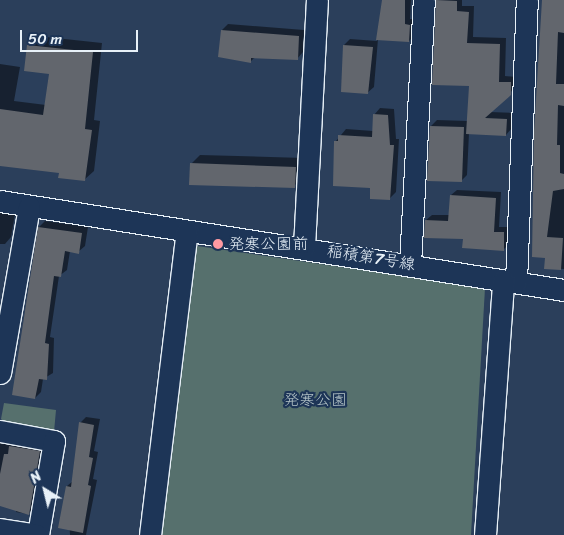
<!DOCTYPE html>
<html>
<head>
<meta charset="utf-8">
<style>
  body { margin:0 }
  #map { position:relative; width:564px; height:535px; overflow:hidden; background:#2b3f5b; font-family:Sriracha,"Klee One",sans-serif }
  div>[style] { position:absolute }
  [style*='--x'] { left:calc(var(--x)*1px); top:calc(var(--y)*1px); width:calc(var(--w)*1px); rotate:calc(var(--a)*1deg) }
  .green>* { inset:0; background:#56706d }
  .shadow>* { inset:0; background:#0007 }
  .building>* { inset:0; background:#62666d }
  .roads { filter:drop-shadow(1px 0 #e8f1f8) drop-shadow(-1px 0 #e8f1f8) drop-shadow(0 1px #e8f1f8) drop-shadow(0 -1px #e8f1f8) }
  .minor>* { height:21px; margin:-10.5px; padding:0 10.5px; transform-origin:10.5px; border-radius:10.5px; background:#1d3557 }
  .dots>* { width:14px; height:14px; translate:-50% -50%; box-sizing:border-box; border:2px solid #1d3557; border-radius:50% }
  span { translate:-50% -50%; white-space:nowrap; text-align:center; line-height:1.15; -webkit-text-stroke:4.5px #1d3557; paint-order:stroke }
  .poi-label { font-size:16px; color:#e8f1f8 }
  .left { translate:0 -50%; text-align:left }
  .street-label { font-size:16px; color:#e8f1f8 }
  .park-label { font-size:16px; color:#b5c4c7 }
  .north { position:absolute; left:20px; top:465px; width:50px; height:50px; -webkit-text-stroke:4px #1d3557; paint-order:stroke; rotate:324deg; font-size:14px; font-weight:700; line-height:20px; text-align:center; color:#e8f1f8 }
  .north::after { content:''; display:block; margin:auto; width:18px; height:22px; background:#e8f1f8; clip-path:polygon(50% 0,100% 100%,50% 72%,0 100%) }
  .scale { position:absolute; left:20px; top:30px; width:118px; height:22px; box-sizing:border-box; border:2px solid #e8f1f8; border-top:0; padding-left:6px; font-size:15px; line-height:18px; white-space:nowrap; color:#e8f1f8; -webkit-text-stroke:4px #1d3557; paint-order:stroke }
</style>
</head>
<body>
<div id="map">
  <div class="green">
    <div style="clip-path:polygon(197px 246px,485px 288px,471px 535px,161px 535px)"></div>
    <div style="clip-path:polygon(4px 403px,56px 410px,54px 432px,6px 424px,1px 419px)"></div>
  </div>
  <div class="shadow">
    <div style="clip-path:polygon(383px 0,411px 0,410px 19px,416px 19px,415px 35px,409px 41px,378px 39px,374px 87px,367px 93px,342px 91px,344px 45px,350px 39px,377px 41px)"></div>
    <div style="clip-path:polygon(438px 0,462px 0,462px 6px,474px 6px,473px 37px,506px 38px,505px 76px,517px 77px,516px 87px,490px 112px,513px 113px,512px 128px,506px 135px,469px 133px,467px 175px,461px 181px,431px 126px,437px 120px,468px 121px,470px 85px)"></div>
    <div style="clip-path:polygon(543px 0,564px 0,564px 269px,546px 268px,546px 257px,534px 256px)"></div>
    <div style="clip-path:polygon(228px 24px,304px 30px,303px 52px,297px 59px,255px 57px,250px 62px,222px 30px)"></div>
    <div style="clip-path:polygon(37px 36px,102px 43px,94px 120px,100px 121px,94px 171px,84px 180px,0 146px,0 64px,20px 67px,14px 101px,46px 105px,51px 72px,28px 46px)"></div>
    <div style="clip-path:polygon(380px 108px,394px 109px,396px 139px,399px 139px,396px 192px,390px 198px,372px 187px,336px 141px,346px 129px,373px 131px,374px 115px)"></div>
    <div style="clip-path:polygon(200px 155px,304px 158px,303px 177px,294px 186px,191px 164px)"></div>
    <div style="clip-path:polygon(457px 190px,501px 192px,499px 227px,509px 227px,509px 244px,503px 250px,464px 238px,426px 220px,432px 215px,450px 215px,451px 195px)"></div>
    <div style="clip-path:polygon(0 212px,15px 214px,11px 237px,5px 244px,0 244px)"></div>
    <div style="clip-path:polygon(45px 221px,88px 227px,85px 246px,78px 252px,70px 251px,67px 270px,59px 276px,50px 337px,54px 338px,53px 373px,43px 379px,41px 392px,35px 398px,13px 394px,39px 227px)"></div>
    <div style="clip-path:polygon(86px 417px,100px 419px,94px 451px,98px 452px,93px 479px,97px 480px,86px 535px,70px 535px,67px 486px,73px 481px,80px 423px)"></div>
    <div style="clip-path:polygon(0 438px,45px 445px,34px 508px,28px 514px,16px 512px,17px 508px,0 505px)"></div>
  </div>
  <div class="building">
    <div style="clip-path:polygon(382px 0,405px 0,405px 24px,410px 25px,409px 42px,376px 40px)"></div>
    <div style="clip-path:polygon(436px 0,457px 1px,457px 11px,469px 12px,467px 43px,500px 44px,499px 82px,511px 82px,511px 95px,485px 118px,507px 119px,506px 136px,466px 134px,469px 86px,432px 85px)"></div>
    <div style="clip-path:polygon(542px 0,564px 0,564px 33px,558px 32px,556px 84px,564px 84px,564px 106px,558px 105px,557px 145px,560px 145px,560px 173px,564px 174px,564px 189px,553px 191px,547px 237px,563px 238px,561px 270px,544px 269px,545px 258px,532px 257px,534px 132px)"></div>
    <div style="clip-path:polygon(221px 30px,299px 36px,298px 60px,251px 58px,251px 63px,218px 57px)"></div>
    <div style="clip-path:polygon(27px 45px,93px 52px,85px 129px,92px 130px,85px 181px,58px 178px,59px 173px,0 166px,0 109px,43px 115px,49px 74px,24px 71px)"></div>
    <div style="clip-path:polygon(343px 45px,373px 47px,368px 94px,341px 92px)"></div>
    <div style="clip-path:polygon(373px 114px,388px 115px,390px 145px,394px 145px,390px 200px,370px 199px,370px 188px,333px 186px,334px 141px,338px 141px,338px 135px,372px 137px)"></div>
    <div style="clip-path:polygon(430px 126px,464px 127px,462px 182px,427px 181px)"></div>
    <div style="clip-path:polygon(190px 163px,296px 167px,295px 188px,189px 185px)"></div>
    <div style="clip-path:polygon(450px 195px,496px 198px,494px 232px,504px 232px,504px 251px,462px 248px,463px 239px,424px 238px,425px 220px,448px 221px)"></div>
    <div style="clip-path:polygon(38px 227px,82px 233px,79px 254px,65px 251px,61px 277px,54px 276px,45px 343px,49px 344px,47px 380px,39px 379px,35px 399px,12px 395px)"></div>
    <div style="clip-path:polygon(79px 422px,94px 425px,89px 457px,93px 458px,88px 485px,91px 486px,83px 533px,58px 528px,66px 486px,71px 487px)"></div>
    <div style="clip-path:polygon(9px 446px,40px 451px,29px 515px,0 506px,0 474px,4px 454px,8px 454px)"></div>
  </div>
  <div class="roads">
    <div class="minor">
      <div style="--x:0;--y:201;--w:571;--a:8.97"></div>
      <div style="--x:304;--y:247;--w:247;--a:-87"></div>
      <div style="--x:410;--y:264;--w:264;--a:-87"></div>
      <div style="--x:516;--y:282;--w:282;--a:-87.8"></div>
      <div style="--x:0;--y:373;--w:169;--a:-80.1"></div>
      <div style="--x:0;--y:431;--w:55;--a:10.5"></div>
      <div style="--x:54;--y:441;--w:95;--a:99.7"></div>
      <div style="--x:0;--y:529;--w:36;--a:9"></div>
      <div style="--x:150;--y:535;--w:306;--a:-83.1"></div>
      <div style="--x:485;--y:535;--w:255;--a:-85.9"></div>
    </div>
  </div>
  <div class="dots">
    <div style="left:218px;top:244px;background:#ff9aa2"></div>
  </div>
  <div class="poi-label">
    <span class="left" style="left:228px;top:244px">発寒公園前</span>
  </div>
  <div class="street-label">
    <span style="left:371px;top:258px;rotate:9deg">稲積第7号線</span>
  </div>
  <div class="park-label">
    <span style="left:315px;top:400px">発寒公園</span>
  </div>
  <div class="north">N</div>
  <div class="scale">50 m</div>
</div>
</body>
</html>
